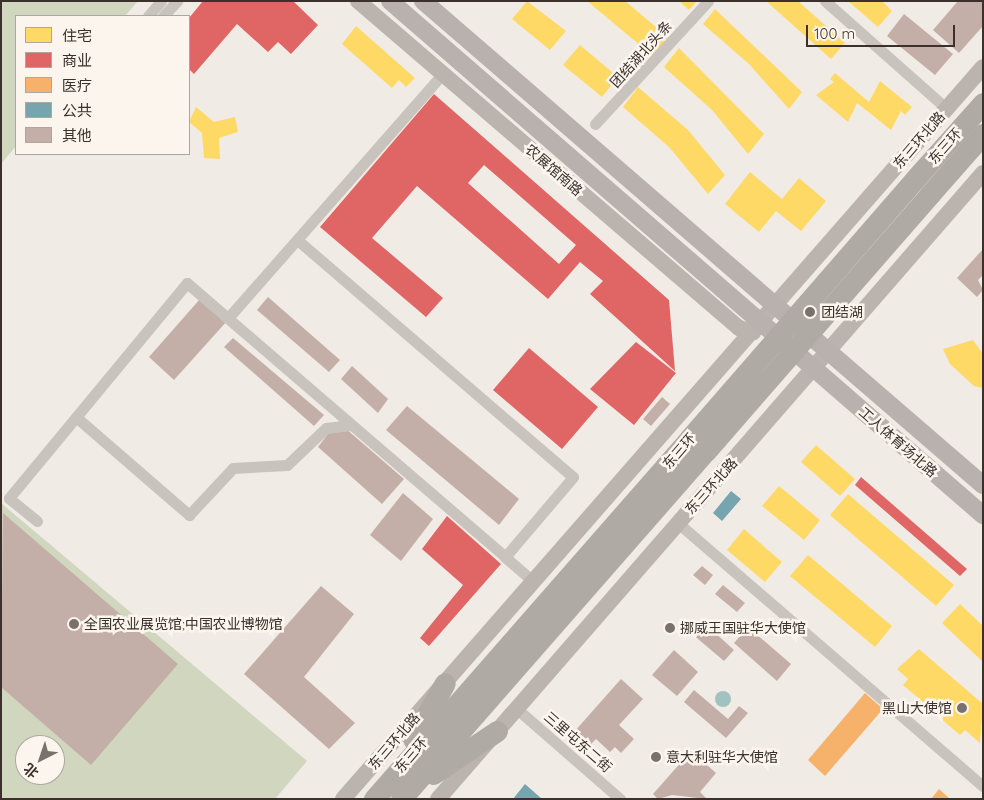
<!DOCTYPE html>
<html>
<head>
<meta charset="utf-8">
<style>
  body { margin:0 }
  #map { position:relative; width:984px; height:800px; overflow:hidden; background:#f0ebe5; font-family:Quicksand,"Noto Sans SC",sans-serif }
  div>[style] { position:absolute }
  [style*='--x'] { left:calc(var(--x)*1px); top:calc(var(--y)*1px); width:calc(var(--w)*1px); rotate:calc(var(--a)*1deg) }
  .green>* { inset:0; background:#d1d6bf }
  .water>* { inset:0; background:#a1c2c1 }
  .round { border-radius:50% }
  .homes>* { inset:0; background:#ffd966 }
  .shops>* { inset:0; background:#e06666 }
  .health>* { inset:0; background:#f6b26b }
  .public>* { inset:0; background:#76a5af }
  .building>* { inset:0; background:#c3afa7 }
  .street>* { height:11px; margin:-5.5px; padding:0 5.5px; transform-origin:5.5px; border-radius:5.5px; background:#c9c3be }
  .secondary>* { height:16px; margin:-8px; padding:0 8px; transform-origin:8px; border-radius:8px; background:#bab3ae }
  .primary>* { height:18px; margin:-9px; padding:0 9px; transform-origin:9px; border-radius:9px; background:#b8b1ad }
  .highway>* { height:21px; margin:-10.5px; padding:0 10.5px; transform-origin:10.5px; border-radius:10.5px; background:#afaaa4 }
  .highway-bridge>* { height:21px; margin:-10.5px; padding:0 10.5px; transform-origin:10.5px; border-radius:10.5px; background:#afaaa4 }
  .dots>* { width:14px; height:14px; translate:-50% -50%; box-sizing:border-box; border:2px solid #fbf5ee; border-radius:50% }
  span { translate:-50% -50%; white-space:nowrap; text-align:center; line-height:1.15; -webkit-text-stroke:5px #fbf5ee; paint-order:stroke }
  .street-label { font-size:14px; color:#3b302b }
  .poi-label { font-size:14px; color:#3b302b }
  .left { translate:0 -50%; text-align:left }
  .right { translate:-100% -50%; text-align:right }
  .frame { position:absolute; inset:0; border:2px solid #3b302b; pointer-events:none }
  .legend { position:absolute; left:15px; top:15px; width:175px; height:140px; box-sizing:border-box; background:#fbf5ee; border:1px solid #aea6a0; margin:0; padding:6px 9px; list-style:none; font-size:15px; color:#3b302b }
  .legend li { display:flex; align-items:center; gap:10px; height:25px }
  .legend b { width:25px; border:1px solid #aea6a0 }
  .north { position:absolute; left:15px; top:735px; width:50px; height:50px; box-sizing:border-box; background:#fbf5ee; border:1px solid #aea6a0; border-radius:50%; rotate:221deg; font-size:14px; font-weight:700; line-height:20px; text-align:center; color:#3b302b }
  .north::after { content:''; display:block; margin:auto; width:18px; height:22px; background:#7a716c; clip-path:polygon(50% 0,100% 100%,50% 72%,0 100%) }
  .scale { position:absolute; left:806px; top:25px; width:149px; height:22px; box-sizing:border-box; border:2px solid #3b302b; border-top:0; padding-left:6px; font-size:15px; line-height:18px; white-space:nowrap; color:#3b302b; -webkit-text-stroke:4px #fbf5ee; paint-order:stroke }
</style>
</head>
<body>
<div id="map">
  <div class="green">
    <div style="clip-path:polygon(1px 1px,138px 1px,125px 16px,16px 16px,16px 146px,1px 164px)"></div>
    <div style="clip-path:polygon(evenodd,1px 503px,307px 761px,275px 799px,1px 799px,1px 503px,25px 745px,55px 745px,55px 775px,25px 775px,25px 745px)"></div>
  </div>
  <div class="water">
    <div class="round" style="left:715px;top:691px;width:16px;height:16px"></div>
  </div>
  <div class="homes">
    <div style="clip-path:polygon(527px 1px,566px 31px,550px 50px,512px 19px)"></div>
    <div style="clip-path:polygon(587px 1px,625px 1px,669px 38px,653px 56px)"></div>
    <div style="clip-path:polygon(679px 1px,697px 1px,689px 10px)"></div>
    <div style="clip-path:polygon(766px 1px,798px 1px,845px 43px,831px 59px)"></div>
    <div style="clip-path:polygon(848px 1px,882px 1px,892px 11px,878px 27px)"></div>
    <div style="clip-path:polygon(715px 9px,802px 92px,789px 109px,749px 64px,703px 24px)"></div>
    <div style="clip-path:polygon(356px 26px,415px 78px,406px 87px,399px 80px,392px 88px,342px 44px)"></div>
    <div style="clip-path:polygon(580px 45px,618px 77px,602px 97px,563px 65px)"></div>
    <div style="clip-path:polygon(679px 48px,764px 134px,748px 154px,712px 110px,664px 67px)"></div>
    <div style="clip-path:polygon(835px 73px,869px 102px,880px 81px,912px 107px,905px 115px,901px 111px,891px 130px,857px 103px,848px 122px,816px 95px,834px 82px,830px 79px)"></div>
    <div style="clip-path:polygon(638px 87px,688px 130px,725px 175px,708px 194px,669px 147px,623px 107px)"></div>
    <div style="clip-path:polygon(196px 107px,214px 122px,235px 117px,238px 132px,219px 138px,220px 159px,204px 158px,202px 133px,189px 122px)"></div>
    <div style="clip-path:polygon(750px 172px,782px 199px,799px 178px,826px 201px,801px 231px,776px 211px,759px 232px,725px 204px)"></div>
    <div style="clip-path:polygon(973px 340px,983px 354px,983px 388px,974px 386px,950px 364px,943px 349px)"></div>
    <div style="clip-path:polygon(816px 445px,855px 479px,840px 496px,801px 462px)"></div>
    <div style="clip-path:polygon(779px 486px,820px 520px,804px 540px,762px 506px)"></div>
    <div style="clip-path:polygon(848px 494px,954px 585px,936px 606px,830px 515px)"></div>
    <div style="clip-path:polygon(744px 529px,782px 562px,765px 582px,727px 550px)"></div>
    <div style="clip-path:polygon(808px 555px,892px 626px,875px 647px,790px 576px)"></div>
    <div style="clip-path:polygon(960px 604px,983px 626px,983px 662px,942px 623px)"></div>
    <div style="clip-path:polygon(919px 649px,983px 704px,980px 743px,965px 730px,960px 735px,939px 717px,944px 711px,928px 697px,923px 702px,903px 685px,908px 679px,897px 669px)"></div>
  </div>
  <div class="shops">
    <div style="clip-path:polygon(203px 1px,293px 1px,318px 25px,291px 54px,278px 42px,268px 52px,237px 24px,194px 74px,189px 69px,189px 18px)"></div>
    <div style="clip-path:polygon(evenodd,434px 94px,669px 300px,675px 371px,590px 294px,603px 281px,580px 262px,548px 299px,417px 186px,372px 238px,443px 298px,426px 317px,320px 227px,434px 94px,484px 165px,576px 245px,559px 264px,468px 183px,484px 165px)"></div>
    <div style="clip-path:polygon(636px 342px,676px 373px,634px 425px,590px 389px)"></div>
    <div style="clip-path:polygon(529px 348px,598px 407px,562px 449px,493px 390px)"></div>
    <div style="clip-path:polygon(861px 477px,967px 569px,960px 576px,855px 485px)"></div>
    <div style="clip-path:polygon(447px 516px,501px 564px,429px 646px,420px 638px,463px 585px,422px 549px)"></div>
  </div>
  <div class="health">
    <div style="clip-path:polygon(865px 693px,883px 709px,825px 776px,808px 760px)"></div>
    <div style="clip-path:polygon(939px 789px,950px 799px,931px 799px)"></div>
  </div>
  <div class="public">
    <div style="clip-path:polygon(731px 491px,741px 499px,722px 521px,713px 513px)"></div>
    <div style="clip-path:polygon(525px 784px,542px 799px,513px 799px)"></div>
  </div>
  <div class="building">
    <div style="clip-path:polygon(958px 1px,983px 1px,983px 26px,959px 53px,933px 30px)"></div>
    <div style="clip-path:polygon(904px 14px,953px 54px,935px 75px,887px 36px)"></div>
    <div style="clip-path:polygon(983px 249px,983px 275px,978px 280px,983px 290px,977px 297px,957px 278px)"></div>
    <div style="clip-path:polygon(268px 297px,340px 360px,329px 372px,257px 310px)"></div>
    <div style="clip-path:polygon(200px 299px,227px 321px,174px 380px,149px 357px)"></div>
    <div style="clip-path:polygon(233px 338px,324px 415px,314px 426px,224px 347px)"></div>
    <div style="clip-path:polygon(352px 366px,388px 399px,378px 413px,341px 379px)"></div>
    <div style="clip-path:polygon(662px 397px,670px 404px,651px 426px,643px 419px)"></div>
    <div style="clip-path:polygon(407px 406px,519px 499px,499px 525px,386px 430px)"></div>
    <div style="clip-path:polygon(345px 428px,404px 479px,382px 504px,318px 447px,331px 430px)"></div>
    <div style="clip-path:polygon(403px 493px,433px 519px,401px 561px,370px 535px)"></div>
    <div style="clip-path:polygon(3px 513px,178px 664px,91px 765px,1px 687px)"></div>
    <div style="clip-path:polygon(702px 566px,713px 575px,705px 585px,693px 575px)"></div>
    <div style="clip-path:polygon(723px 585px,745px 603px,737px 612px,715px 594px)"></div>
    <div style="clip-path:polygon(321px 586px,354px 614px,304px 677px,355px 723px,329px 749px,244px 674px)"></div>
    <div style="clip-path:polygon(702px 621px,734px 650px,724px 661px,691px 633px)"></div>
    <div style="clip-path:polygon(748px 627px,791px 664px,777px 681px,734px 643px)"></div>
    <div style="clip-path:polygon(674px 650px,698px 672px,677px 696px,652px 675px)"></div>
    <div style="clip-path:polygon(621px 679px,643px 699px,619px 725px,634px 739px,621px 753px,615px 747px,610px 752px,596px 739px,589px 746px,574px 732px)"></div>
    <div style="clip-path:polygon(694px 690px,728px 719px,739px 706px,748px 713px,726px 738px,684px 702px)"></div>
    <div style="clip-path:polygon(691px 751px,716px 773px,700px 792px,707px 799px,672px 795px,658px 799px,653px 794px)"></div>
  </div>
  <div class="street">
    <div style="--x:825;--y:1;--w:162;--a:41.5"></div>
    <div style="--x:148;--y:16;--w:20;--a:-49"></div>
    <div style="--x:163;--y:16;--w:21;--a:-47"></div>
    <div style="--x:595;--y:124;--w:167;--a:-47.4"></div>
    <div style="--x:228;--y:318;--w:325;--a:-48.7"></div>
    <div style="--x:76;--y:417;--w:150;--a:40.9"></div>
    <div style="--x:189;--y:515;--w:64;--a:-46.9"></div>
    <div style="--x:233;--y:468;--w:54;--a:-3.2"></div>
    <div style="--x:287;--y:465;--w:54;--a:-43.5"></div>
    <div style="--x:326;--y:428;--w:25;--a:-7"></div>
    <div style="--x:37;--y:521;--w:36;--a:-141"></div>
    <div style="--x:9;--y:498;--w:279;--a:-50.4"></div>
    <div style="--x:187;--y:283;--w:420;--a:40.7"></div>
    <div style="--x:505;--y:557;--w:105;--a:-49.6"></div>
    <div style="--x:573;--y:477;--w:364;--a:-139.3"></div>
    <div style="--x:678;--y:523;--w:403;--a:40.8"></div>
    <div style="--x:505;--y:557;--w:38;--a:41"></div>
    <div style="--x:517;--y:709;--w:137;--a:41.1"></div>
  </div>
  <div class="secondary">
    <div style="--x:358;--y:1;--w:502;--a:40.64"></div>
    <div style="--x:739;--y:328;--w:15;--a:16"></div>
    <div style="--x:343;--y:799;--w:972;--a:-48.84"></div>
    <div style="--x:438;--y:799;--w:830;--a:-48.96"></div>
  </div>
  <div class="primary">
    <div style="--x:390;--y:1;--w:785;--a:40.92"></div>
    <div style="--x:423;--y:1;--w:740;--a:40.84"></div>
  </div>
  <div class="highway">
    <div style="--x:915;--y:179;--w:102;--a:-48.2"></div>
    <div style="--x:931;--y:193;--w:79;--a:-48.6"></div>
    <div style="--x:413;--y:739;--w:64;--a:-60.3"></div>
    <div style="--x:433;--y:774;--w:77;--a:-33.9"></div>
    <div style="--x:374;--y:799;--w:480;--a:-48.8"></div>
    <div style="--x:401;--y:799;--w:463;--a:-48.8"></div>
  </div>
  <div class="highway-bridge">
    <div style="--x:690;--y:438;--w:343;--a:-49"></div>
    <div style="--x:706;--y:451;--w:342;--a:-48.9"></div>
  </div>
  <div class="dots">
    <div style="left:810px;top:312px;background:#7a716c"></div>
    <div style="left:74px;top:624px;background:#7a716c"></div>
    <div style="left:670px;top:628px;background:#7a716c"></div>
    <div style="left:962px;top:708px;background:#7a716c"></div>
    <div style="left:656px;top:757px;background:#7a716c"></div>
  </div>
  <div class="street-label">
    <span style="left:641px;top:54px;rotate:-48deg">团结湖北头条</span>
    <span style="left:919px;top:140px;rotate:-49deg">东三环北路</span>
    <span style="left:945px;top:146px;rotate:-48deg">东三环</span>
    <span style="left:554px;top:170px;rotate:41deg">农展馆南路</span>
    <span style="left:898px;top:442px;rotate:41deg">工人体育场北路</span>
    <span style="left:679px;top:451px;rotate:-49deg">东三环</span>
    <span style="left:711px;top:486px;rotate:-48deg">东三环北路</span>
    <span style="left:394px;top:741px;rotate:-49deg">东三环北路</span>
    <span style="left:578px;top:742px;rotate:41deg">三里屯东二街</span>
    <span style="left:411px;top:755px;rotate:-49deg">东三环</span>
  </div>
  <div class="poi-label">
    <span class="left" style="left:821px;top:312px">团结湖</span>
    <span class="left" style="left:84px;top:624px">全国农业展览馆;中国农业博物馆</span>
    <span class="left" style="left:680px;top:628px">挪威王国驻华大使馆</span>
    <span class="right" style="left:952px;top:708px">黑山大使馆</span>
    <span class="left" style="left:666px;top:757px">意大利驻华大使馆</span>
  </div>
  <div class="frame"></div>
  <ul class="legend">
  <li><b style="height:14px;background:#ffd966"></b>住宅</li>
  <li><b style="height:14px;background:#e06666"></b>商业</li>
  <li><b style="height:14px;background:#f6b26b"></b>医疗</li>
  <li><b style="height:14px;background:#76a5af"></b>公共</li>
  <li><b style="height:14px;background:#c3afa7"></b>其他</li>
  </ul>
  <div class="north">北</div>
  <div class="scale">100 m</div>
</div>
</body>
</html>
